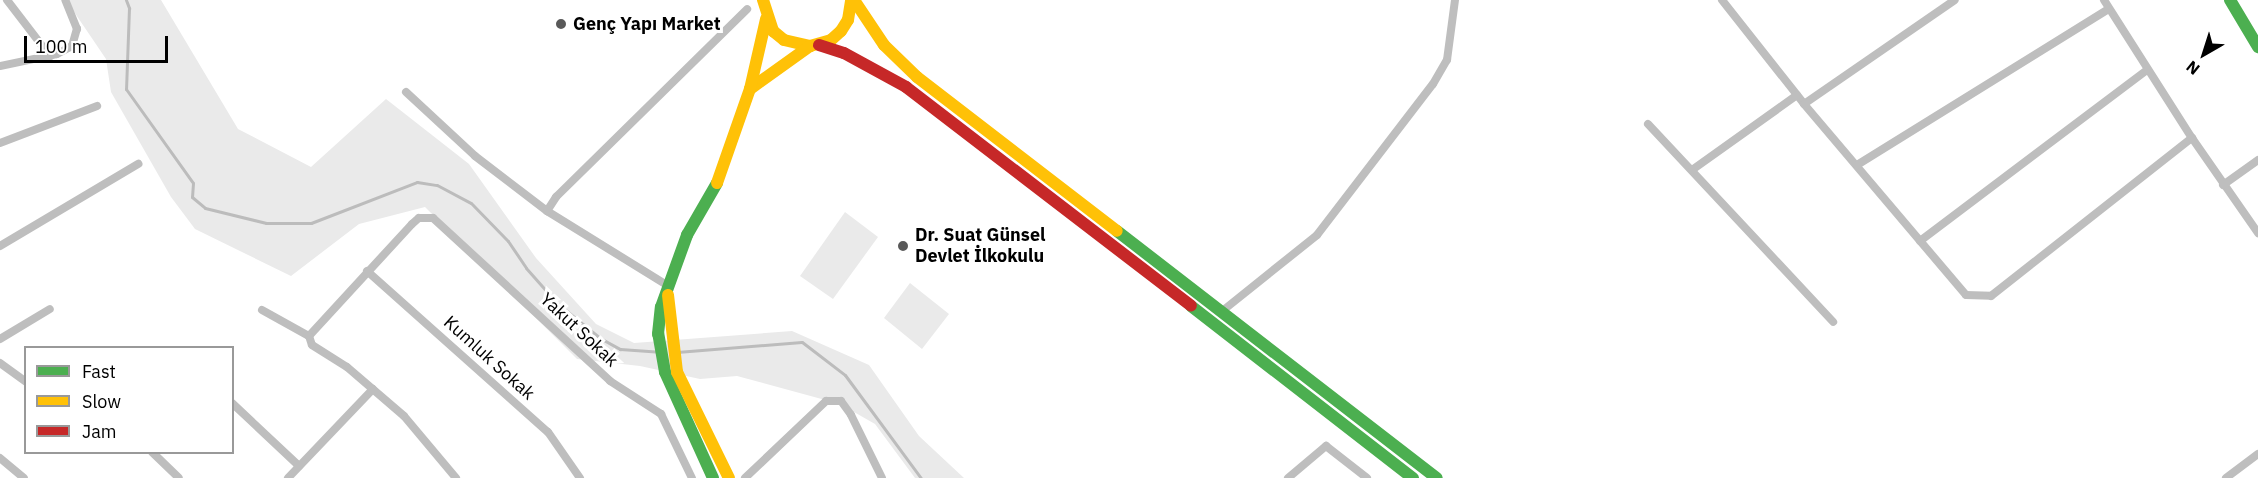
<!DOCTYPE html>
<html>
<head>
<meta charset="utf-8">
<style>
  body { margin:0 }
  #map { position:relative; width:2258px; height:478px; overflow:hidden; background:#fff; font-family:"IBM Plex Sans",sans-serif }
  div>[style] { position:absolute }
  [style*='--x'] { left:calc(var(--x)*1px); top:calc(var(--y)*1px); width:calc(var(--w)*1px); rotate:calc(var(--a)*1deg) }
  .green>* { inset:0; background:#eaeaea }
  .stream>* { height:3px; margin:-1.5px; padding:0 1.5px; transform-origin:1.5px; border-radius:1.5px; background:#bcbcbc }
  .street>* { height:8px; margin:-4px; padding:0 4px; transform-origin:4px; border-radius:4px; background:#bebebe }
  .fast>* { height:12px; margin:-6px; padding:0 6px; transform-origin:6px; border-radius:6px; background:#4caf50 }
  .slow>* { height:12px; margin:-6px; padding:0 6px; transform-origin:6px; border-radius:6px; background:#ffc107 }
  .jam>* { height:12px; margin:-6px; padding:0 6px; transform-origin:6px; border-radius:6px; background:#c62828 }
  .dots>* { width:16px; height:16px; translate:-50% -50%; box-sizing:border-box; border:3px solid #fff; border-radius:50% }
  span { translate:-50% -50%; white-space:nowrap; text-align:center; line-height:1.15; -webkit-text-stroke:6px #fff; paint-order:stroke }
  .poi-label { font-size:18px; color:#000; font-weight:700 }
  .left { translate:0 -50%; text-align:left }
  .street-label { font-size:18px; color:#000 }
  .legend { position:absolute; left:24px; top:346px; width:210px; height:108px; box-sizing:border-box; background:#fff; border:2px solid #999; margin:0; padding:8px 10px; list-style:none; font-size:18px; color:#000 }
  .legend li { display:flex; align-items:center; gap:12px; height:30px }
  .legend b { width:30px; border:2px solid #999 }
  .north { position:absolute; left:2174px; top:24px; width:60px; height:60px; -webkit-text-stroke:4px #fff; paint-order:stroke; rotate:219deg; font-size:16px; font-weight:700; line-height:24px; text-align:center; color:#000 }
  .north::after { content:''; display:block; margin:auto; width:21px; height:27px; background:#000; clip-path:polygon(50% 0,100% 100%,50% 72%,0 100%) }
  .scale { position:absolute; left:24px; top:36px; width:144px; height:27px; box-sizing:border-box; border:3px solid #000; border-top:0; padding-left:8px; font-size:18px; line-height:21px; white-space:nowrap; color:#000; -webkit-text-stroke:4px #fff; paint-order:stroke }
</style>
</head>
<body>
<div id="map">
  <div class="green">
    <div style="clip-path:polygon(66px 0,161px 0,238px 129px,311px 167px,386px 99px,469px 164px,536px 258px,596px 324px,634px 343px,792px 331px,869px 365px,919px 436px,964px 478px,915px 478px,875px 424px,840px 404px,737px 376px,700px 379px,640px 366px,577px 359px,425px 207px,359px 224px,291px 276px,195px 229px,171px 197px,111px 92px,106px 59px)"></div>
    <div style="clip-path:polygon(845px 212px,878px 237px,833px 299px,800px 276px)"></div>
    <div style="clip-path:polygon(910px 283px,949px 314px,922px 349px,884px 318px)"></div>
  </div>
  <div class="stream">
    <div style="--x:126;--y:0;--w:9;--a:69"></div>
    <div style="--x:129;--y:8;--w:81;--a:92.1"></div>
    <div style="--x:126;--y:89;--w:115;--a:54.5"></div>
    <div style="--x:193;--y:183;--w:14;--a:94"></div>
    <div style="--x:192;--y:197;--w:17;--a:40"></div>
    <div style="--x:205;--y:208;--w:63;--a:13.8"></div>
    <div style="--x:266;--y:223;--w:45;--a:0"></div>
    <div style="--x:311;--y:223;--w:114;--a:-21.1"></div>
    <div style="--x:417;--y:182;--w:20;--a:9"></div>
    <div style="--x:437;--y:185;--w:38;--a:28"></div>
    <div style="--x:471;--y:203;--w:53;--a:45.8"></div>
    <div style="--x:508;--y:241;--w:32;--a:56"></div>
    <div style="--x:526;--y:268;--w:48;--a:48.4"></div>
    <div style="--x:558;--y:304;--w:54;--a:39"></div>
    <div style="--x:600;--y:338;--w:23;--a:29"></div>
    <div style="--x:620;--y:349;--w:39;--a:4"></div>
    <div style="--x:677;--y:352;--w:125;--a:-4.6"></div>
    <div style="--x:802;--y:342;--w:54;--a:37.5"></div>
    <div style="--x:845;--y:375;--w:128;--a:53.6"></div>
  </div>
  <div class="street">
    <div style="--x:7;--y:0;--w:71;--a:52.5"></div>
    <div style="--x:1722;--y:0;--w:132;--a:51.7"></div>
    <div style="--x:1804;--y:104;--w:250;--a:49.7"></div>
    <div style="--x:1966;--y:295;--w:25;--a:2"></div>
    <div style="--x:1991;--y:296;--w:256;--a:-38.2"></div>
    <div style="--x:2104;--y:0;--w:164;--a:57.5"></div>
    <div style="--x:2192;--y:138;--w:116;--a:55.2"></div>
    <div style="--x:0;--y:66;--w:58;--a:-11.9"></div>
    <div style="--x:57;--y:54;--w:17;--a:-28"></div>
    <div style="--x:72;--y:46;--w:18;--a:-74"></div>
    <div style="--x:77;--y:29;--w:31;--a:-112"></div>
    <div style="--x:406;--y:92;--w:94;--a:42.8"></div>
    <div style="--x:475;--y:156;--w:91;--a:37.4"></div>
    <div style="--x:547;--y:211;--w:141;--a:31.7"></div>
    <div style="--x:1804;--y:104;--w:183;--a:-34.6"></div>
    <div style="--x:1648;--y:124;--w:271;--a:46.9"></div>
    <div style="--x:0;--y:143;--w:104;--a:-20.9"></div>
    <div style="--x:1857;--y:165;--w:296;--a:-31.8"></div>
    <div style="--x:1692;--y:170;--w:129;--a:-35.5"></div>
    <div style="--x:2223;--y:185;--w:43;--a:-35.5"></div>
    <div style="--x:547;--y:211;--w:17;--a:-57"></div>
    <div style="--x:556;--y:197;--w:268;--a:-44.5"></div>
    <div style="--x:1920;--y:241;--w:284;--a:-37"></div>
    <div style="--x:0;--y:246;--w:161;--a:-30.7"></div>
    <div style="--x:367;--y:271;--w:242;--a:41.7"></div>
    <div style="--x:548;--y:432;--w:56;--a:55.2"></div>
    <div style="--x:262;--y:310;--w:54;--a:29"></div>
    <div style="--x:1221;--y:312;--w:123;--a:-38.7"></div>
    <div style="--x:1317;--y:235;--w:190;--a:-52.5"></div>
    <div style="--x:1433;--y:84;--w:28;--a:-60"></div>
    <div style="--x:1447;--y:60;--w:61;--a:-82.4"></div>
    <div style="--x:309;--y:336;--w:152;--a:-47.4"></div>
    <div style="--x:412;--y:224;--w:9;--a:-41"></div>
    <div style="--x:419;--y:218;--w:14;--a:0"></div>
    <div style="--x:433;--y:218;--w:241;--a:42.6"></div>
    <div style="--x:610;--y:381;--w:61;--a:32.9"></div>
    <div style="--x:661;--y:414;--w:71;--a:64.2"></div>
    <div style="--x:309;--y:336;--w:9;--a:72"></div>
    <div style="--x:312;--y:345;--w:41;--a:32.2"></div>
    <div style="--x:347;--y:367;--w:75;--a:40.7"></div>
    <div style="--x:404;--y:416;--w:81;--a:50"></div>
    <div style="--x:0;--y:339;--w:58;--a:-31"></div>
    <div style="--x:0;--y:363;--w:32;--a:36"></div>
    <div style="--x:232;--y:403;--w:92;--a:43.2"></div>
    <div style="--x:152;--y:452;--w:37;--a:44"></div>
    <div style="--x:0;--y:458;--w:31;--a:40"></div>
    <div style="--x:288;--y:478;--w:123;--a:-46.3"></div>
    <div style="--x:745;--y:478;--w:112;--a:-43.5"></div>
    <div style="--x:826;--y:401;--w:15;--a:0"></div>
    <div style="--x:841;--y:401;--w:17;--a:54"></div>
    <div style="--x:851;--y:415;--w:70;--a:63.8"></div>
    <div style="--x:1288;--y:478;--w:50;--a:-40.1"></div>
    <div style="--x:1326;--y:446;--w:52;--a:38"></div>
    <div style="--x:2226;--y:478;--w:40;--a:-37"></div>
  </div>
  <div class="fast">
    <div style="--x:2230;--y:0;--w:55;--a:59.2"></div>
    <div style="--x:1117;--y:231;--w:404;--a:37.7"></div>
    <div style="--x:1191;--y:306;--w:281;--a:37.8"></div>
    <div style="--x:713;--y:478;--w:116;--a:-114.4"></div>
    <div style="--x:665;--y:372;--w:39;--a:-100"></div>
    <div style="--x:658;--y:334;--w:27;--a:-84"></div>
    <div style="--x:661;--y:307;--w:77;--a:-70.1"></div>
    <div style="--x:687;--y:235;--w:60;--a:-60"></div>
  </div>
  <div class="slow">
    <div style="--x:763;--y:0;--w:33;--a:72"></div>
    <div style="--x:773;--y:31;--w:14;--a:39"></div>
    <div style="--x:784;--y:40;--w:27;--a:13"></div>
    <div style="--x:810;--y:46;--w:22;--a:-16"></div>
    <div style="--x:831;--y:40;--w:13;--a:-42"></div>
    <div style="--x:841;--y:31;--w:13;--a:-58"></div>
    <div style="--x:848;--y:20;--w:20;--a:-81"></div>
    <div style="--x:854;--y:0;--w:54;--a:56.3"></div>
    <div style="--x:884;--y:45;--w:46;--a:44.1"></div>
    <div style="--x:917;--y:77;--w:252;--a:37.6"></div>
    <div style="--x:750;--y:89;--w:74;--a:-35.6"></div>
    <div style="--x:717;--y:183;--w:100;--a:-70.7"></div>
    <div style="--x:750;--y:89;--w:72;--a:-77.1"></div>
    <div style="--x:668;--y:295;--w:78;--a:83.3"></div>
    <div style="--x:677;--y:372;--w:118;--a:63.9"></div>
  </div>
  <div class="jam">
    <div style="--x:819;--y:45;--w:26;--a:18"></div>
    <div style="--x:844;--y:53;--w:71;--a:28.7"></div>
    <div style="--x:906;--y:87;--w:359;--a:37.5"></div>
  </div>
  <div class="dots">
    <div style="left:561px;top:24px;background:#595959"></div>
    <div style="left:903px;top:246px;background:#595959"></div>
  </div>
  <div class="poi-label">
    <span class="left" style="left:573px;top:24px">Genç Yapı Market</span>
    <span class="left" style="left:915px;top:246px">Dr. Suat Günsel<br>Devlet İlkokulu</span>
  </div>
  <div class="street-label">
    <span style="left:579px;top:330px;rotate:43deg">Yakut Sokak</span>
    <span style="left:489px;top:358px;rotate:42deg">Kumluk Sokak</span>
  </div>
  <ul class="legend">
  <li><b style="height:8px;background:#4caf50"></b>Fast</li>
  <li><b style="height:8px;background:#ffc107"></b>Slow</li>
  <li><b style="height:8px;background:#c62828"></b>Jam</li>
  </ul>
  <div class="north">N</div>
  <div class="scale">100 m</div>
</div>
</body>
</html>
